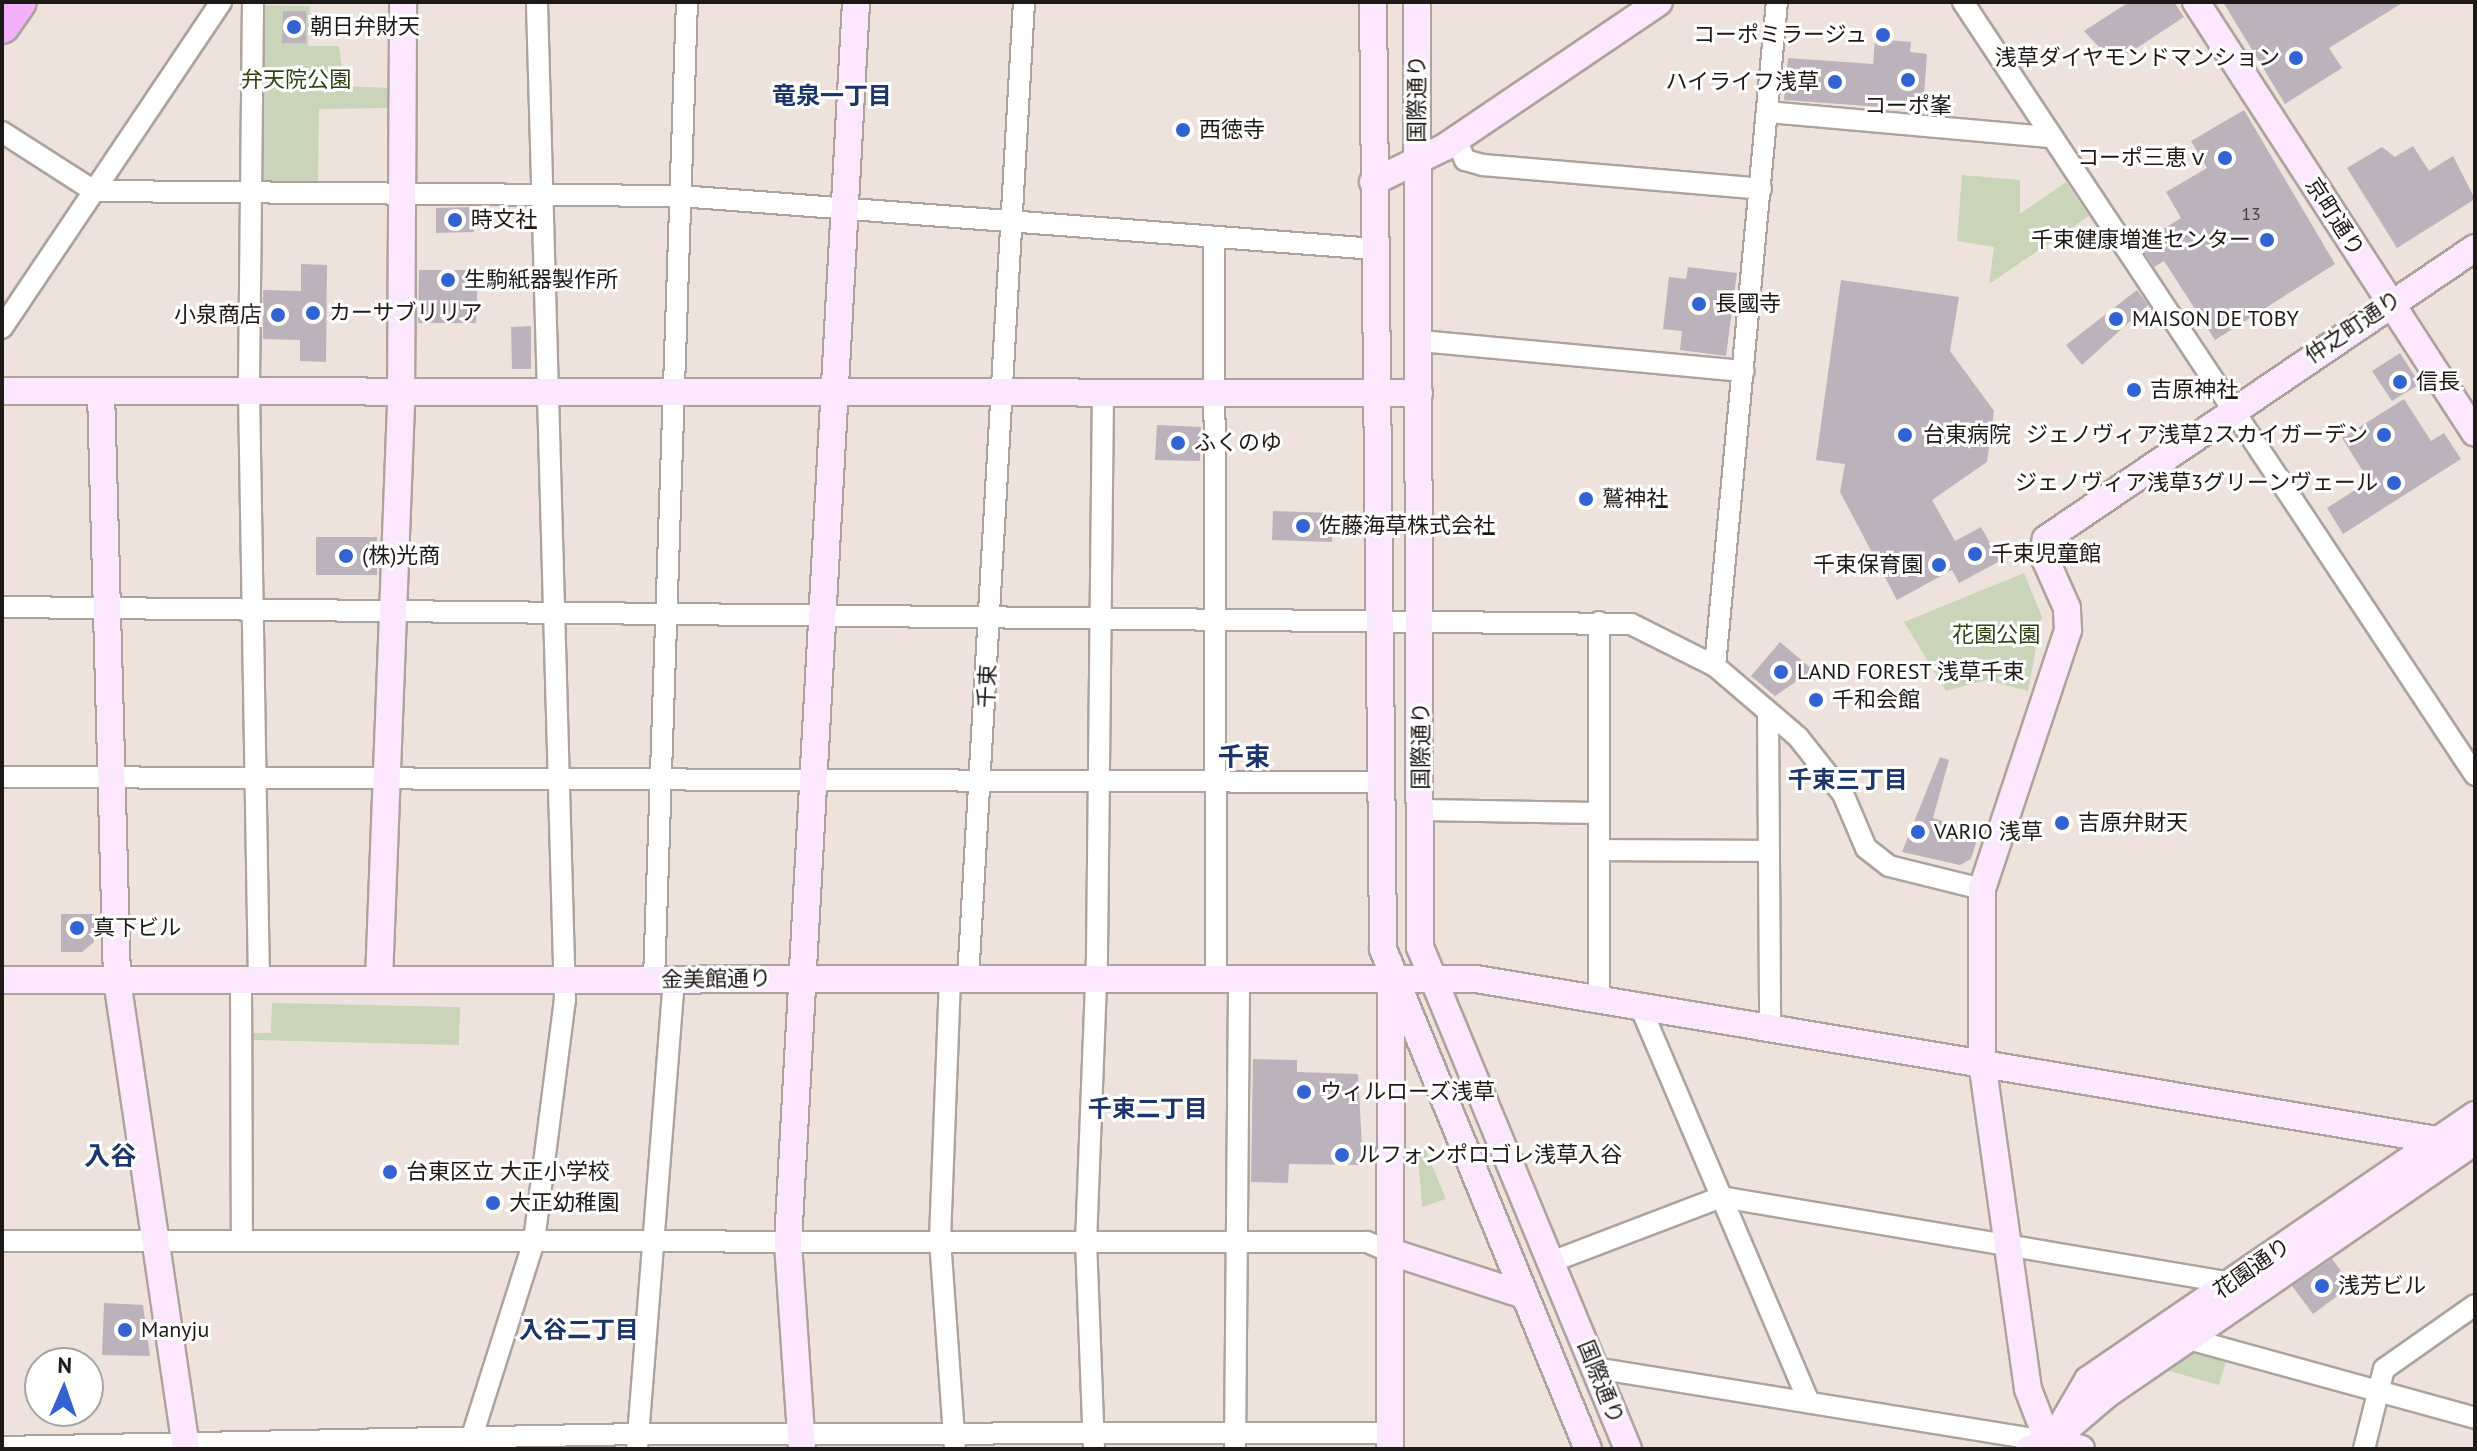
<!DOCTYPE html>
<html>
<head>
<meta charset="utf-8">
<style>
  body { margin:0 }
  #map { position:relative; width:2477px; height:1451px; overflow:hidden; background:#eee3dc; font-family:"PT Sans","Noto Sans JP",sans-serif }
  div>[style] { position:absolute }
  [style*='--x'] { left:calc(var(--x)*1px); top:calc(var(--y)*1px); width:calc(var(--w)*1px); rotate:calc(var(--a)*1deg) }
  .green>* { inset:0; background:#c9d4b9 }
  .building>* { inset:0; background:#bbb2bb }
  .roads { filter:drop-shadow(2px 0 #aea39c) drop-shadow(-2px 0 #aea39c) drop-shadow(0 2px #aea39c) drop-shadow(0 -2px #aea39c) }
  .street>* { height:20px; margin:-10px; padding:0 10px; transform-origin:10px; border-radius:10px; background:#fff }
  .secondary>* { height:26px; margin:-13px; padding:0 13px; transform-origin:13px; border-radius:13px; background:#fbe7fe }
  .highway>* { height:34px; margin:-17px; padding:0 17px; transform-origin:17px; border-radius:17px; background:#f3b0fb }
  .dots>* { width:22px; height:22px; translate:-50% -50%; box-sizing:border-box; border:4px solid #fff; border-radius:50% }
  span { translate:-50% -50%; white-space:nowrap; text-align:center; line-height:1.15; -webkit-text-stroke:6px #fff; paint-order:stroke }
  .number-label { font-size:18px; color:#443f3f }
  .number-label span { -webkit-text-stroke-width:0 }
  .poi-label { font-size:22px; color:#1d1916 }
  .left { translate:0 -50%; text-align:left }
  .right { translate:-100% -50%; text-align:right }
  .park-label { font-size:22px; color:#324110 }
  .street-label { font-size:22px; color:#1d1916 }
  .neighbourhood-label { font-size:24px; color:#1c356c; font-weight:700 }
  .quarter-label { font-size:26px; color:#1c356c; font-weight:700 }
  .frame { position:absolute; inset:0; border:4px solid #1d1916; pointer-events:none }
  .north { position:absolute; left:24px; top:1347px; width:80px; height:80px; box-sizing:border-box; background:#fff; border:2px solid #a5a3a2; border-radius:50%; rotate:2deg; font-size:22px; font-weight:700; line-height:32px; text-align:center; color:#1d1916 }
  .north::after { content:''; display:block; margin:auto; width:28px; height:36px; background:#3363d3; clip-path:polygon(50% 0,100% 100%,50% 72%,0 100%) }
</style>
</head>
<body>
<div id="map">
  <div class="green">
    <div style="clip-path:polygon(261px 5px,310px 6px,308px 46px,339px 46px,344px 86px,389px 88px,389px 108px,319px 109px,318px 187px,259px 189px)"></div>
    <div style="clip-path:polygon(1962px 175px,2020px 180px,2020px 214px,2066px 182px,2089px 216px,1989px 284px,1994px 247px,1957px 241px)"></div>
    <div style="clip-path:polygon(2024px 573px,2042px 617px,2028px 691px,1986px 680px,1946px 691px,1904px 622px)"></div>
    <div style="clip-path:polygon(272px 1003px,460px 1007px,459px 1045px,253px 1040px,253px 1033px,271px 1033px)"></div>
    <div style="clip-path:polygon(1425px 1148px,1446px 1199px,1422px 1207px,1418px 1151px)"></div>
    <div style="clip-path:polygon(2193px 1350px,2227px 1359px,2219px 1385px,2166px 1370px)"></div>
  </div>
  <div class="building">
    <div style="clip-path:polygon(2129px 2px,2174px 2px,2184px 17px,2114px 63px,2084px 31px)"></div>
    <div style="clip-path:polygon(2223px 2px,2404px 2px,2329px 48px,2342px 68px,2285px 104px)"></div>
    <div style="clip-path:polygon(283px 11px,306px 11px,306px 43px,282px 43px)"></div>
    <div style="clip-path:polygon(1875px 39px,1911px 42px,1910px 52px,1927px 54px,1923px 110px,1784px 100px,1788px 58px,1873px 64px)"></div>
    <div style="clip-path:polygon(2244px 110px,2335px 264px,2215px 340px,2164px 261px,2154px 267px,2139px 244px,2181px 218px,2166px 192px,2207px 168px,2191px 141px)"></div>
    <div style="clip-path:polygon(2413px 146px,2429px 171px,2453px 156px,2475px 199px,2397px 248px,2347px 168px,2382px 147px,2395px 157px)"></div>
    <div style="clip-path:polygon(474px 207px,474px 232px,436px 233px,436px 208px)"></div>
    <div style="clip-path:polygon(301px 264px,327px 265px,326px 362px,300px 361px,300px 340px,263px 339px,263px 290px,301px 291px)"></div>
    <div style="clip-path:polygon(1688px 267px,1737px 273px,1726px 356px,1680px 350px,1682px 331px,1663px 329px,1669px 277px,1686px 279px)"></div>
    <div style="clip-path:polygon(419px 270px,478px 270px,476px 323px,418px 323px)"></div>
    <div style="clip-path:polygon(1841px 280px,1959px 297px,1950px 351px,1994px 411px,1987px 462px,1932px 500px,1955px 541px,1981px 527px,2000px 561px,1959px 583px,1952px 570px,1897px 600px,1840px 492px,1845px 464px,1816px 460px)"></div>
    <div style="clip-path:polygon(2137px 290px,2148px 305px,2082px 365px,2066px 345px)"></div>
    <div style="clip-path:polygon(531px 326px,531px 369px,512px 369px,511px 327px)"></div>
    <div style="clip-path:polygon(2400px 353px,2420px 384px,2392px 401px,2372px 371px)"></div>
    <div style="clip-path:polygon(2404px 399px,2431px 441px,2444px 433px,2461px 459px,2343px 534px,2327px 508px,2369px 481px,2342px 438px)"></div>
    <div style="clip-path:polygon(1157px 425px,1201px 427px,1200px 461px,1155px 460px)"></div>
    <div style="clip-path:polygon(1273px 511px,1333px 513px,1332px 542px,1272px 540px)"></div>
    <div style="clip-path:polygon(316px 537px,377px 537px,377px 575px,316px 575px)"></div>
    <div style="clip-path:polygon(1780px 642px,1813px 670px,1775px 696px,1751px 676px)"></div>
    <div style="clip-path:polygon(1940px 757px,1949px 760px,1933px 818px,1979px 833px,1971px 859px,1960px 865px,1902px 852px)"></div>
    <div style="clip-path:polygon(61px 914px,94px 914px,94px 942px,82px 952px,61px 952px)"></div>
    <div style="clip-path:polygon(1253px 1059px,1297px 1060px,1297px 1072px,1358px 1074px,1363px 1165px,1289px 1164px,1288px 1183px,1251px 1182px)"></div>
    <div style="clip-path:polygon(2332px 1259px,2352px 1285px,2313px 1314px,2292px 1286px)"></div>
    <div style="clip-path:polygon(104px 1303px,143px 1305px,150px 1356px,102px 1355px)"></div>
  </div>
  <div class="roads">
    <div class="street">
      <div style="--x:253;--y:2;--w:390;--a:90.6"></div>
      <div style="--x:249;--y:392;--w:588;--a:89.03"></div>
      <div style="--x:1963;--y:2;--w:927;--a:56.48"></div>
      <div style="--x:1768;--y:112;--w:281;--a:5.1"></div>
      <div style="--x:2;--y:132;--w:109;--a:32.7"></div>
      <div style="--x:94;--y:191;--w:586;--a:0.49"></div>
      <div style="--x:680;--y:196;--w:697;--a:4.36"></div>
      <div style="--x:1456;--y:139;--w:23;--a:67"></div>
      <div style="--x:1465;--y:160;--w:19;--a:16"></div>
      <div style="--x:1483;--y:165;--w:279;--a:4.9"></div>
      <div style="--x:1214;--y:238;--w:738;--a:89.84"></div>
      <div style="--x:2;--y:328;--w:393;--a:-56.1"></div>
      <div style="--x:1420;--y:341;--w:325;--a:5.3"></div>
      <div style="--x:2;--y:607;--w:1629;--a:0.6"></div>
      <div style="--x:1631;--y:624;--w:94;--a:26.6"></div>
      <div style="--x:1715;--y:666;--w:109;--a:40.5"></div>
      <div style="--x:1798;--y:737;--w:73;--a:51.7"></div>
      <div style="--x:1843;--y:794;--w:59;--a:66.9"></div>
      <div style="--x:1866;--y:848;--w:29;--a:38"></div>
      <div style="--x:1889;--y:866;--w:96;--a:13.9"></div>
      <div style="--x:1599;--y:622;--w:377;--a:90"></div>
      <div style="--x:1715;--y:666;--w:667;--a:-84.67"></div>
      <div style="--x:1768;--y:714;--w:313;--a:89.6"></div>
      <div style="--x:2;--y:777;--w:1376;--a:0.21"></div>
      <div style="--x:1420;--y:810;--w:179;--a:1"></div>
      <div style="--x:1599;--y:850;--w:168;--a:0.3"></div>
      <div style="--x:950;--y:979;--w:261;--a:92.2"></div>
      <div style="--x:940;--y:1240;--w:210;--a:85.9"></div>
      <div style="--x:968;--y:979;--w:979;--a:-86.72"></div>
      <div style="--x:241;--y:980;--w:261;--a:89.8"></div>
      <div style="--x:654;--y:980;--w:979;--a:-88.07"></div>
      <div style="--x:1640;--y:1006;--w:431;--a:66.9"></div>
      <div style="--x:2;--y:1241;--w:1365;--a:0.04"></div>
      <div style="--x:1367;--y:1242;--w:26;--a:23"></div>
      <div style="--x:1551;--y:1262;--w:182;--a:-20.9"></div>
      <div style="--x:1721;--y:1197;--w:517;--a:9.57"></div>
      <div style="--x:2182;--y:1330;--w:11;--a:52"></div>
      <div style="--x:2189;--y:1339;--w:297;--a:15.4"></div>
      <div style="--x:1595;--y:1368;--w:459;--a:9.2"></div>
      <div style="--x:2;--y:1447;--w:638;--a:-1.17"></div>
      <div style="--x:640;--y:1434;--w:750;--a:-0.08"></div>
      <div style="--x:468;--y:1449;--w:218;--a:-72.4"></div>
      <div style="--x:534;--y:1241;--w:243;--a:-82.7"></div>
      <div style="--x:565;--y:1000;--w:998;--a:-91.61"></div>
      <div style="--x:637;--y:1449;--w:471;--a:-85.5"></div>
      <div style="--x:1094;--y:1449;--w:206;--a:-92.2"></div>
      <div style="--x:1086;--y:1243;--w:288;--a:-87.8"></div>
      <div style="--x:1097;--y:955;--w:562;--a:-89.39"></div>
      <div style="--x:1235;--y:1449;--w:472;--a:-89.5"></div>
      <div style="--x:2364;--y:1449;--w:82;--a:-76"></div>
      <div style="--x:2384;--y:1369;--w:111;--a:-35.1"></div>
    </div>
    <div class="secondary">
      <div style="--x:1373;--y:2;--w:947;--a:89.39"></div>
      <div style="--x:1383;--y:949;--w:540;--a:67.71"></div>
      <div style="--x:1417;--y:2;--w:945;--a:89.82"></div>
      <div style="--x:1420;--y:947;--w:543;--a:67.49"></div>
      <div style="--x:2196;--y:2;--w:513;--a:57.08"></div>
      <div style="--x:1373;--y:182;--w:80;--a:-25.9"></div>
      <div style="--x:1445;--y:147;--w:258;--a:-34.1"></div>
      <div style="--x:2;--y:391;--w:1417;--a:0.08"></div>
      <div style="--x:101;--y:392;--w:588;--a:88.44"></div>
      <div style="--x:117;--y:980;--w:474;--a:81.6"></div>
      <div style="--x:2;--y:980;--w:1474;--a:-0.04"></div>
      <div style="--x:1476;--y:979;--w:974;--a:9.51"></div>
      <div style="--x:2437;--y:1140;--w:24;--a:35"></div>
      <div style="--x:379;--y:980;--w:576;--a:-87.81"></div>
      <div style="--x:401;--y:404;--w:402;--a:-89.7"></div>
      <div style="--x:1391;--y:1252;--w:137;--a:17.9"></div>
      <div style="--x:2064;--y:1421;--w:48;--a:-59.7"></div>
      <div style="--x:2088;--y:1380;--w:469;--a:-34.4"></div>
      <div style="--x:2052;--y:1441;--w:30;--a:15"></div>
      <div style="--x:802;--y:1449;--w:207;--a:-93.9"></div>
      <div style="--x:788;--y:1242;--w:1242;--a:-86.86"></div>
      <div style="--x:1390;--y:1449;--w:460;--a:-89.9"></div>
      <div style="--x:2029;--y:1449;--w:24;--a:-19"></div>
      <div style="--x:2052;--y:1441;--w:71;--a:-40.4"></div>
      <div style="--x:2106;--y:1395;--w:448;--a:-34.5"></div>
      <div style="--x:2051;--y:1449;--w:64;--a:-111"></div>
      <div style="--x:2028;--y:1389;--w:329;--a:-98"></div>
      <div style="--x:1982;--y:1063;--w:174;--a:-90"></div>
      <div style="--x:1982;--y:889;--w:273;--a:-71.6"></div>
      <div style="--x:2068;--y:630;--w:22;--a:-93"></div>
      <div style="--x:2067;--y:608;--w:59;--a:-114"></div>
      <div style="--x:2043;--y:554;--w:15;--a:-79"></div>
      <div style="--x:2046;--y:539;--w:518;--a:-34.15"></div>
    </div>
    <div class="highway">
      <div style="--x:2;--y:26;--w:29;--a:-55"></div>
    </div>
  </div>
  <div class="dots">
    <div style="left:294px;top:27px;background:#3363d3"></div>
    <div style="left:1883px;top:35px;background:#3363d3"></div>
    <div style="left:2296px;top:58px;background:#3363d3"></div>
    <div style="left:1908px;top:80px;background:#3363d3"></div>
    <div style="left:1835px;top:82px;background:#3363d3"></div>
    <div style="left:1183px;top:130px;background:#3363d3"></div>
    <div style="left:2225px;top:158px;background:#3363d3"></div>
    <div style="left:455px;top:220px;background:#3363d3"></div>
    <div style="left:2267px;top:240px;background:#3363d3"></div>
    <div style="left:448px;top:280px;background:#3363d3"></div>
    <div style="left:1699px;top:304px;background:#3363d3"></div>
    <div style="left:313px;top:313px;background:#3363d3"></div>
    <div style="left:278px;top:315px;background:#3363d3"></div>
    <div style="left:2116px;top:319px;background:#3363d3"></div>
    <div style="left:2400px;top:382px;background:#3363d3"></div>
    <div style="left:2134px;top:390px;background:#3363d3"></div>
    <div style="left:1905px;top:435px;background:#3363d3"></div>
    <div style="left:2384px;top:435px;background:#3363d3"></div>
    <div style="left:1178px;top:443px;background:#3363d3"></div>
    <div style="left:2394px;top:483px;background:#3363d3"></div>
    <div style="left:1586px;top:499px;background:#3363d3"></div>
    <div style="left:1303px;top:526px;background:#3363d3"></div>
    <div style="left:1975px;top:554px;background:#3363d3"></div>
    <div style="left:346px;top:556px;background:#3363d3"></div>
    <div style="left:1939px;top:565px;background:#3363d3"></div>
    <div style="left:1781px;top:672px;background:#3363d3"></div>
    <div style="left:1816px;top:700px;background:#3363d3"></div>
    <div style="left:2062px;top:823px;background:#3363d3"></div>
    <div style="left:1918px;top:832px;background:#3363d3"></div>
    <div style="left:77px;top:928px;background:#3363d3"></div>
    <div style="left:1304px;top:1092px;background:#3363d3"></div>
    <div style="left:1342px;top:1155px;background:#3363d3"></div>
    <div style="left:390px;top:1172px;background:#3363d3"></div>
    <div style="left:493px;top:1203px;background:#3363d3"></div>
    <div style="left:2322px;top:1286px;background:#3363d3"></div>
    <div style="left:125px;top:1330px;background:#3363d3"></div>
  </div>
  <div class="number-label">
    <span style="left:2251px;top:214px">13</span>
  </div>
  <div class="poi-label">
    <span class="left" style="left:310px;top:27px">朝日弁財天</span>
    <span class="right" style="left:1867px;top:35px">コーポミラージュ</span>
    <span class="right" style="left:2280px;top:58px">浅草ダイヤモンドマンション</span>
    <span class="right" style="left:1819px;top:82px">ハイライフ浅草</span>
    <span style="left:1908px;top:106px">コーポ峯</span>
    <span class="left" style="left:1199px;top:130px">西徳寺</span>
    <span class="right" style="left:2209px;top:158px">コーポ三恵ｖ</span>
    <span class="left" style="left:471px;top:220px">時文社</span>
    <span class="right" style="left:2251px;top:240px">千束健康増進センター</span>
    <span class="left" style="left:464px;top:280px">生駒紙器製作所</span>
    <span class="left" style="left:1715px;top:304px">長國寺</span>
    <span class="left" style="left:329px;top:313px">カーサブリリア</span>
    <span class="right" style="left:262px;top:315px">小泉商店</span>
    <span class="left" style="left:2132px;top:319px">MAISON DE TOBY</span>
    <span class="left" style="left:2416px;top:382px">信長</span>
    <span class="left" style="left:2150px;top:390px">吉原神社</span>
    <span class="left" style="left:1923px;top:435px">台東病院</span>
    <span class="right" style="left:2368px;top:435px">ジェノヴィア浅草2スカイガーデン</span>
    <span class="left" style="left:1194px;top:443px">ふくのゆ</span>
    <span class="right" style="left:2378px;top:483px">ジェノヴィア浅草3グリーンヴェール</span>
    <span class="left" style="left:1602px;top:499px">鷲神社</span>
    <span class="left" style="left:1319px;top:526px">佐藤海草株式会社</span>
    <span class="left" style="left:1991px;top:554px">千束児童館</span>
    <span class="left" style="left:362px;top:556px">(株)光商</span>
    <span class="right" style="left:1923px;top:565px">千束保育園</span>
    <span class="left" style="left:1797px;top:672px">LAND FOREST 浅草千束</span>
    <span class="left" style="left:1832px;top:700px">千和会館</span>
    <span class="left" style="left:2078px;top:823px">吉原弁財天</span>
    <span class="left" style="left:1934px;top:832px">VARIO 浅草</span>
    <span class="left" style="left:93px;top:928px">真下ビル</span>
    <span class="left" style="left:1320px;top:1092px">ウィルローズ浅草</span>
    <span class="left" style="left:1358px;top:1155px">ルフォンポロゴレ浅草入谷</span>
    <span class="left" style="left:406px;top:1172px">台東区立 大正小学校</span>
    <span class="left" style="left:509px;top:1203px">大正幼稚園</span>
    <span class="left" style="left:2338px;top:1286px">浅芳ビル</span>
    <span class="left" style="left:141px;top:1330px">Manyju</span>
  </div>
  <div class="park-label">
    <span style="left:296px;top:80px">弁天院公園</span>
    <span style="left:1996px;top:635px">花園公園</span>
  </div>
  <div class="street-label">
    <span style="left:1417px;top:99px;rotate:-90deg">国際通り</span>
    <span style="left:2335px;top:217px;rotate:57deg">京町通り</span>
    <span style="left:2353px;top:327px;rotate:-34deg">仲之町通り</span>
    <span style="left:987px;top:686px;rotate:-87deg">千束</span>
    <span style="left:1421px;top:746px;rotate:-90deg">国際通り</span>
    <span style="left:716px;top:979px;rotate:-1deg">金美館通り</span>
    <span style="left:2252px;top:1268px;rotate:-35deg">花園通り</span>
    <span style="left:1601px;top:1382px;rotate:68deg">国際通り</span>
  </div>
  <div class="neighbourhood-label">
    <span style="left:832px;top:96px">竜泉一丁目</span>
    <span style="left:1848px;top:780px">千束三丁目</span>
    <span style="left:1148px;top:1109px">千束二丁目</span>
    <span style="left:579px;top:1330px">入谷二丁目</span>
  </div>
  <div class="quarter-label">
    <span style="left:1244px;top:757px">千束</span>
    <span style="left:110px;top:1156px">入谷</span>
  </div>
  <div class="frame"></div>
  <div class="north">N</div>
</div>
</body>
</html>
